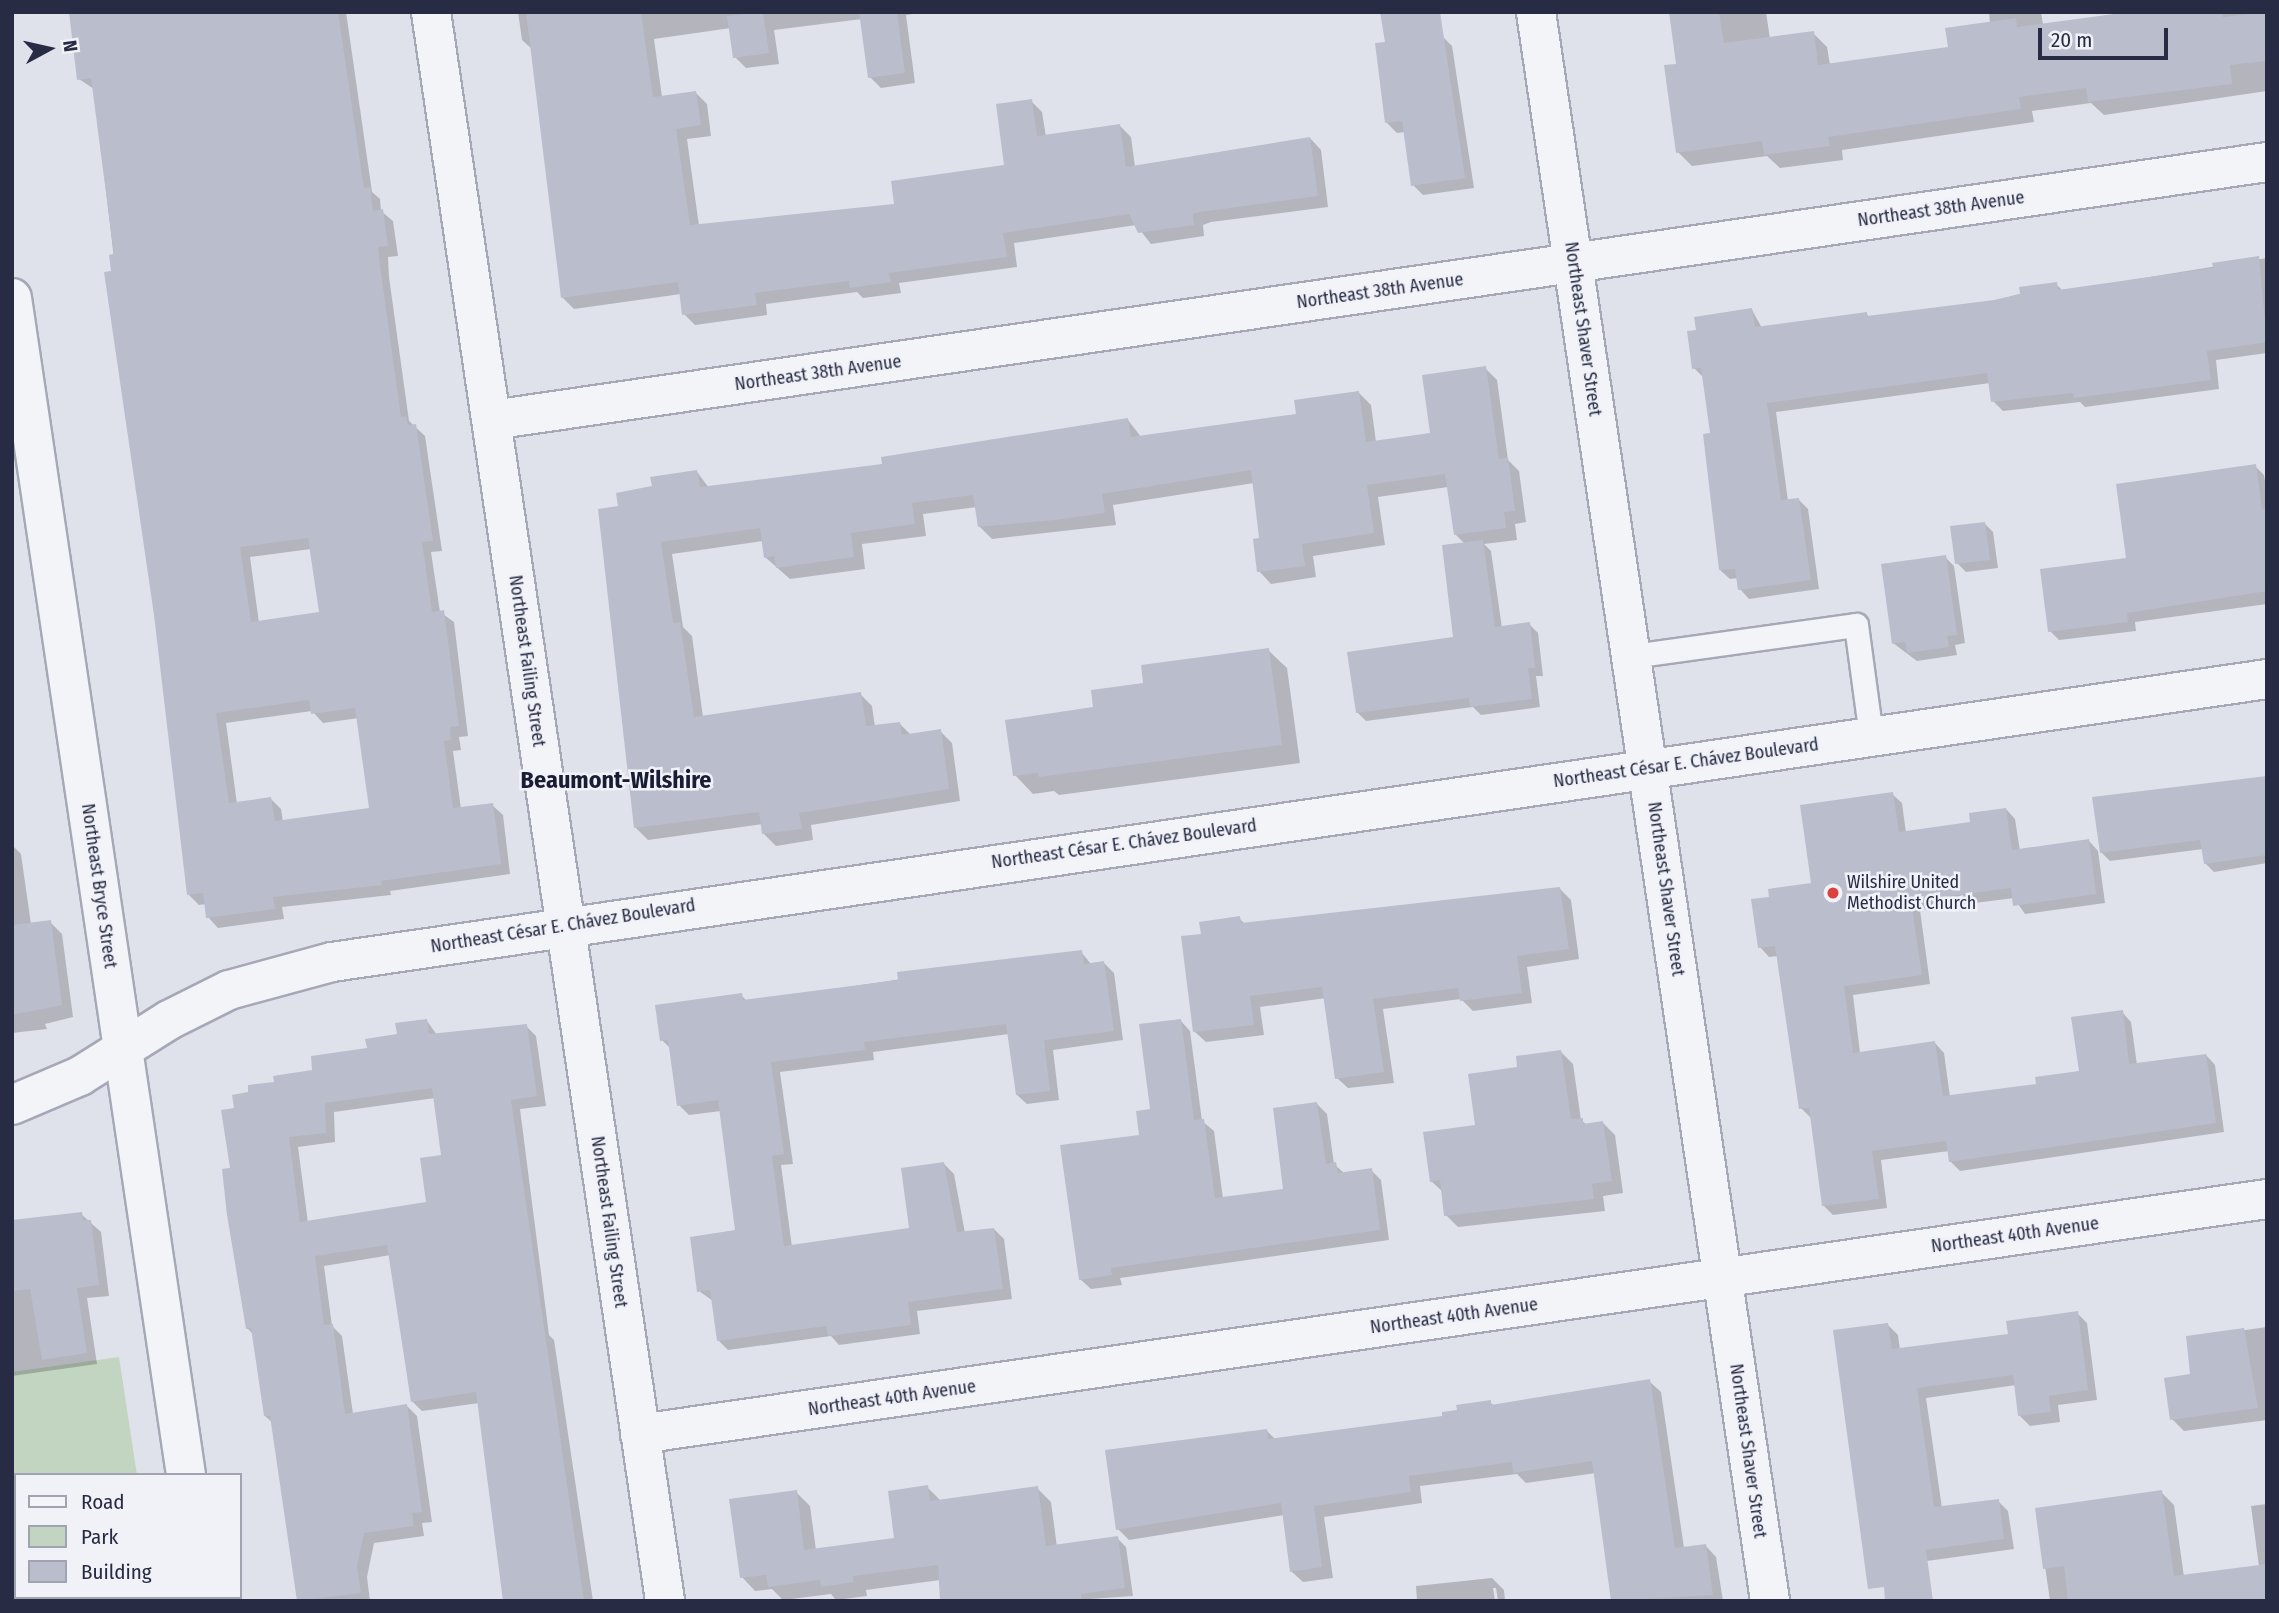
<!DOCTYPE html>
<html>
<head>
<meta charset="utf-8">
<style>
  body { margin:0 }
  #map { position:relative; width:2279px; height:1613px; overflow:hidden; background:#e0e2eb; font-family:"Fira Sans Condensed",sans-serif }
  div>[style] { position:absolute }
  [style*='--x'] { left:calc(var(--x)*1px); top:calc(var(--y)*1px); width:calc(var(--w)*1px); rotate:calc(var(--a)*1deg) }
  .green>* { inset:0; background:#c2d5c1 }
  .shadow>* { inset:0; background:#0003 }
  .building>* { inset:0; background:#babdcb }
  .roads { filter:drop-shadow(2px 0 #a5a8b6) drop-shadow(-2px 0 #a5a8b6) drop-shadow(0 2px #a5a8b6) drop-shadow(0 -2px #a5a8b6) }
  .lane>* { height:23px; margin:-11.5px; padding:0 11.5px; transform-origin:11.5px; border-radius:11.5px; background:#f3f4f8 }
  .street>* { height:38px; margin:-19px; padding:0 19px; transform-origin:19px; border-radius:19px; background:#f3f4f8 }
  .dots>* { width:19px; height:19px; translate:-50% -50%; box-sizing:border-box; border:4px solid #f0f2f8; border-radius:50% }
  span { translate:-50% -50%; white-space:nowrap; text-align:center; line-height:1.15; -webkit-text-stroke:5px #f0f2f8; paint-order:stroke }
  .street-label { font-size:18px; color:#272c44 }
  .poi-label { font-size:18px; color:#272c44 }
  .left { translate:0 -50%; text-align:left }
  .district-label { font-size:24px; color:#191d34; font-weight:700 }
  .frame { position:absolute; inset:0; border:14px solid #272c44; pointer-events:none }
  .legend { position:absolute; left:14px; top:1473px; width:228px; height:126px; box-sizing:border-box; background:#f0f2f8; border:2px solid #a0a3b0; margin:0; padding:9px 12px; list-style:none; font-size:21px; color:#272c44 }
  .legend li { display:flex; align-items:center; gap:14px; height:35px }
  .legend b { width:35px; border:2px solid #a0a3b0 }
  .north { position:absolute; left:14px; top:14px; width:70px; height:70px; -webkit-text-stroke:5px #f0f2f8; paint-order:stroke; rotate:82deg; font-size:19px; font-weight:700; line-height:28px; text-align:center; color:#272c44 }
  .north::after { content:''; display:block; margin:auto; width:24px; height:32px; background:#272c44; clip-path:polygon(50% 0,100% 100%,50% 72%,0 100%) }
  .scale { position:absolute; left:2038px; top:28px; width:130px; height:32px; box-sizing:border-box; border:4px solid #272c44; border-top:0; padding-left:9px; font-size:21px; line-height:24px; white-space:nowrap; color:#272c44; -webkit-text-stroke:5px #f0f2f8; paint-order:stroke }
</style>
</head>
<body>
<div id="map">
  <div class="green">
    <div style="clip-path:polygon(119px 1357px,137px 1475px,16px 1475px,16px 1597px,155px 1601px,12px 1601px,12px 1372px)"></div>
  </div>
  <div class="shadow">
    <div style="clip-path:polygon(evenodd,144px 12px,346px 12px,372px 192px,380px 199px,381px 211px,393px 221px,398px 256px,388px 257px,389px 277px,409px 421px,425px 436px,442px 551px,431px 552px,440px 612px,454px 622px,468px 736px,459px 737px,461px 750px,453px 751px,461px 809px,492px 805px,503px 815px,510px 874px,390px 891px,391px 895px,282px 907px,284px 919px,218px 928px,208px 917px,206px 904px,199px 905px,189px 895px,94px 89px,79px 79px,144px 12px,311px 549px,321px 614px,259px 623px,250px 557px,311px 549px,144px 12px,312px 711px,323px 723px,359px 718px,371px 809px,283px 822px,281px 809px,271px 799px,237px 804px,226px 723px,312px 711px)"></div>
    <div style="clip-path:polygon(518px 12px,927px 12px,906px 15px,915px 83px,881px 88px,870px 77px,862px 19px,774px 30px,779px 64px,746px 68px,735px 57px,731px 28px,654px 39px,662px 97px,696px 93px,707px 104px,711px 136px,687px 139px,699px 226px,896px 206px,1006px 166px,1031px 101px,1042px 112px,1046px 137px,1120px 126px,1131px 137px,1135px 167px,1310px 138px,1321px 150px,1328px 207px,1211px 222px,1203px 225px,1204px 236px,1151px 244px,1136px 225px,1014px 243px,1017px 267px,899px 283px,901px 293px,863px 298px,857px 292px,766px 304px,767px 315px,695px 325px,684px 314px,681px 294px,574px 309px,563px 298px,533px 50px,522px 40px)"></div>
    <div style="clip-path:polygon(1671px 12px,1766px 12px,1770px 39px,1813px 33px,1827px 47px,1830px 65px,1950px 48px,1990px 23px,1989px 12px,2041px 12px,2043px 25px,2131px 12px,2267px 12px,2267px 91px,2104px 115px,2091px 103px,2032px 111px,2034px 122px,1842px 150px,1843px 160px,1780px 168px,1767px 156px,1692px 166px,1678px 152px,1678px 65px)"></div>
    <div style="clip-path:polygon(1442px 36px,1452px 46px,1474px 188px,1423px 195px,1413px 185px,1405px 132px,1397px 133px,1387px 123px)"></div>
    <div style="clip-path:polygon(2267px 258px,2267px 353px,2216px 360px,2219px 389px,2085px 407px,2080px 402px,2003px 411px,1993px 401px,1990px 383px,1776px 412px,1788px 501px,1799px 500px,1808px 509px,1819px 589px,1749px 599px,1740px 589px,1738px 578px,1730px 579px,1720px 570px,1712px 434px,1704px 378px,1694px 368px,1752px 310px,1762px 328px,1866px 313px,1870px 318px,1994px 301px,2056px 284px,2063px 291px)"></div>
    <div style="clip-path:polygon(1485px 368px,1497px 380px,1508px 460px,1519px 471px,1526px 522px,1515px 524px,1517px 540px,1484px 544px,1491px 551px,1502px 628px,1529px 624px,1538px 633px,1543px 676px,1536px 676px,1540px 707px,1481px 715px,1473px 707px,1366px 721px,1357px 712px,1455px 638px,1465px 544px,1455px 534px,1448px 487px,1378px 497px,1385px 545px,1313px 556px,1316px 577px,1271px 584px,1259px 571px,1261px 540px,1254px 483px,1113px 505px,1116px 525px,992px 539px,980px 527px,977px 507px,923px 514px,926px 536px,862px 544px,865px 569px,790px 579px,765px 557px,763px 541px,672px 554px,683px 627px,692px 636px,703px 717px,860px 694px,872px 706px,875px 727px,899px 723px,911px 735px,940px 731px,952px 743px,960px 801px,811px 825px,813px 840px,776px 846px,764px 834px,763px 824px,648px 840px,636px 828px,620px 508px,654px 488px,697px 472px,709px 488px,884px 466px,1128px 420px,1141px 437px,1298px 415px,1359px 393px,1371px 405px,1376px 442px,1432px 434px)"></div>
    <div style="clip-path:polygon(2255px 466px,2264px 475px,2267px 494px,2267px 604px,2135px 622px,2136px 631px,2059px 640px,2050px 631px,2128px 560px)"></div>
    <div style="clip-path:polygon(1984px 523px,1993px 532px,1998px 568px,1966px 572px,1957px 563px)"></div>
    <div style="clip-path:polygon(1945px 557px,1954px 566px,1965px 643px,1955px 645px,1957px 655px,1917px 661px,1893px 643px)"></div>
    <div style="clip-path:polygon(1268px 650px,1287px 668px,1300px 763px,1059px 795px,1054px 791px,1033px 794px,1015px 775px,1095px 709px,1145px 685px)"></div>
    <div style="clip-path:polygon(2267px 779px,2267px 863px,2214px 872px,2205px 863px,2203px 849px,2110px 861px,2101px 852px)"></div>
    <div style="clip-path:polygon(1892px 794px,1902px 803px,1906px 833px,1972px 823px,2006px 809px,2015px 819px,2020px 851px,2089px 841px,2098px 851px,2105px 903px,2025px 914px,2014px 898px,1920px 910px,1930px 984px,1853px 995px,1860px 1053px,1935px 1043px,1944px 1053px,1950px 1097px,2038px 1085px,2081px 1072px,2122px 1012px,2131px 1022px,2137px 1065px,2206px 1055px,2215px 1065px,2224px 1132px,1960px 1171px,1950px 1161px,1949px 1151px,1881px 1160px,1887px 1208px,1833px 1215px,1823px 1205px,1811px 1118px,1801px 1108px,1778px 956px,1769px 957px,1760px 947px,1771px 898px,1813px 884px)"></div>
    <div style="clip-path:polygon(12px 845px,21px 854px,31px 924px,50px 922px,62px 934px,73px 1017px,45px 1024px,47px 1029px,12px 1033px)"></div>
    <div style="clip-path:polygon(1560px 889px,1571px 900px,1579px 959px,1527px 967px,1532px 1003px,1473px 1011px,1461px 999px,1383px 1009px,1394px 1083px,1348px 1088px,1337px 1078px,1326px 998px,1260px 1007px,1264px 1035px,1206px 1042px,1195px 1032px,1203px 935px,1239px 918px,1246px 925px)"></div>
    <div style="clip-path:polygon(1081px 952px,1091px 964px,1104px 963px,1114px 973px,1123px 1040px,1053px 1050px,1059px 1100px,1027px 1104px,1017px 1095px,1009px 1034px,873px 1052px,874px 1060px,780px 1072px,793px 1164px,781px 1165px,792px 1247px,911px 1230px,944px 1164px,954px 1174px,965px 1233px,994px 1229px,1004px 1239px,1012px 1299px,917px 1311px,920px 1334px,839px 1345px,831px 1336px,728px 1350px,718px 1340px,713px 1301px,699px 1291px,737px 1232px,721px 1111px,689px 1115px,679px 1105px,671px 1049px,662px 1040px,741px 995px,748px 1002px)"></div>
    <div style="clip-path:polygon(1180px 1020px,1190px 1031px,1202px 1121px,1214px 1131px,1223px 1199px,1285px 1191px,1317px 1104px,1327px 1114px,1334px 1164px,1345px 1174px,1371px 1170px,1381px 1180px,1389px 1240px,1120px 1278px,1122px 1285px,1091px 1289px,1080px 1279px,1152px 1110px)"></div>
    <div style="clip-path:polygon(evenodd,427px 1021px,437px 1035px,526px 1026px,536px 1036px,546px 1106px,520px 1109px,549px 1335px,554px 1340px,593px 1601px,504px 1601px,479px 1403px,422px 1411px,412px 1401px,391px 1255px,324px 1266px,332px 1326px,342px 1336px,353px 1414px,407px 1406px,417px 1416px,432px 1522px,422px 1523px,424px 1536px,374px 1543px,367px 1577px,370px 1601px,301px 1601px,273px 1423px,265px 1416px,254px 1335px,247px 1328px,232px 1169px,236px 1109px,250px 1094px,369px 1050px,427px 1021px,435px 1098px,443px 1157px,428px 1204px,308px 1223px,298px 1147px,335px 1142px,334px 1112px,435px 1098px)"></div>
    <div style="clip-path:polygon(1561px 1052px,1573px 1064px,1581px 1120px,1587px 1125px,1603px 1123px,1615px 1135px,1623px 1193px,1603px 1196px,1605px 1211px,1458px 1227px,1446px 1215px,1443px 1192px,1431px 1181px,1519px 1069px)"></div>
    <div style="clip-path:polygon(81px 1214px,101px 1232px,109px 1296px,87px 1298px,97px 1364px,12px 1376px,12px 1222px)"></div>
    <div style="clip-path:polygon(2077px 1313px,2087px 1323px,2097px 1400px,2058px 1405px,2060px 1422px,2030px 1426px,2020px 1416px,2016px 1385px,1926px 1398px,1942px 1508px,1998px 1501px,2008px 1511px,2014px 1549px,1876px 1568px,1888px 1325px,1898px 1335px,1900px 1350px,2009px 1336px)"></div>
    <div style="clip-path:polygon(2267px 1327px,2267px 1420px,2184px 1431px,2172px 1419px,2192px 1375px,2188px 1338px)"></div>
    <div style="clip-path:polygon(1649px 1381px,1661px 1392px,1684px 1548px,1705px 1545px,1716px 1557px,1723px 1601px,1606px 1601px,1613px 1600px,1596px 1473px,1526px 1483px,1517px 1474px,1420px 1486px,1422px 1503px,1324px 1517px,1333px 1578px,1303px 1582px,1291px 1571px,1284px 1515px,1129px 1540px,1118px 1529px,1266px 1430px,1276px 1440px,1444px 1417px,1490px 1402px,1494px 1406px)"></div>
    <div style="clip-path:polygon(927px 1487px,941px 1501px,1037px 1488px,1051px 1502px,1057px 1547px,1117px 1538px,1126px 1547px,1133px 1596px,1061px 1601px,1052px 1565px,866px 1590px,867px 1596px,836px 1600px,831px 1594px,783px 1600px,772px 1589px,755px 1591px,742px 1577px,796px 1492px,810px 1506px,816px 1550px,896px 1539px)"></div>
    <div style="clip-path:polygon(2161px 1492px,2174px 1505px,2184px 1577px,2259px 1567px,2251px 1506px,2267px 1504px,2267px 1601px,2050px 1601px,2037px 1509px)"></div>
    <div style="clip-path:polygon(1492px 1578px,1504px 1590px,1505px 1601px,1498px 1601px,1496px 1588px,1493px 1588px,1495px 1601px,1417px 1601px,1416px 1586px)"></div>
  </div>
  <div class="building">
    <div style="clip-path:polygon(evenodd,69px 12px,338px 12px,364px 188px,370px 187px,373px 211px,383px 209px,388px 246px,378px 247px,380px 265px,401px 417px,406px 416px,408px 425px,416px 424px,433px 541px,422px 542px,432px 612px,444px 610px,459px 726px,450px 727px,451px 740px,444px 741px,453px 808px,493px 803px,501px 864px,381px 881px,382px 885px,273px 897px,275px 909px,206px 918px,203px 893px,187px 895px,154px 615px,104px 272px,111px 271px,109px 255px,114px 254px,91px 78px,77px 80px,69px 12px,308px 538px,319px 612px,251px 622px,240px 547px,308px 538px,69px 12px,309px 700px,311px 714px,355px 708px,369px 808px,275px 821px,271px 797px,229px 803px,216px 713px,309px 700px)"></div>
    <div style="clip-path:polygon(526px 12px,641px 12px,653px 97px,696px 91px,701px 125px,676px 129px,690px 225px,894px 204px,891px 181px,1004px 165px,996px 104px,1032px 99px,1037px 136px,1120px 124px,1126px 167px,1310px 137px,1318px 196px,1200px 212px,1193px 214px,1194px 225px,1138px 233px,1129px 214px,1003px 233px,1007px 257px,889px 273px,891px 282px,850px 288px,849px 281px,755px 293px,757px 305px,682px 315px,678px 282px,561px 298px)"></div>
    <div style="clip-path:polygon(763px 12px,769px 53px,733px 58px,727px 16px)"></div>
    <div style="clip-path:polygon(859px 12px,897px 12px,905px 73px,868px 78px)"></div>
    <div style="clip-path:polygon(1380px 12px,1440px 12px,1465px 178px,1411px 186px,1402px 121px,1385px 123px,1375px 43px,1385px 42px)"></div>
    <div style="clip-path:polygon(1669px 12px,1719px 12px,1724px 43px,1814px 31px,1818px 65px,1948px 47px,1945px 28px,2016px 18px,2017px 27px,2129px 12px,2222px 12px,2223px 17px,2267px 12px,2267px 61px,2230px 65px,2232px 84px,2088px 102px,2086px 88px,2019px 97px,2021px 109px,1828px 137px,1830px 146px,1764px 155px,1762px 141px,1676px 153px,1664px 65px,1676px 64px)"></div>
    <div style="clip-path:polygon(2259px 256px,2267px 342px,2207px 351px,2211px 380px,2074px 398px,2073px 393px,1991px 402px,1987px 373px,1767px 403px,1781px 500px,1799px 498px,1811px 580px,1738px 590px,1735px 569px,1719px 570px,1703px 434px,1710px 433px,1701px 368px,1692px 369px,1687px 331px,1696px 330px,1694px 317px,1752px 308px,1755px 327px,1867px 312px,1867px 316px,1994px 300px,2020px 294px,2019px 287px,2057px 282px,2058px 290px,2213px 268px,2212px 263px)"></div>
    <div style="clip-path:polygon(1486px 366px,1499px 459px,1508px 457px,1515px 511px,1504px 512px,1506px 528px,1454px 535px,1445px 474px,1367px 485px,1374px 533px,1302px 544px,1305px 566px,1257px 572px,1253px 539px,1259px 538px,1251px 470px,1102px 494px,1105px 513px,1055px 520px,978px 527px,973px 495px,912px 503px,915px 524px,851px 533px,854px 557px,776px 568px,774px 556px,764px 558px,760px 528px,661px 542px,673px 623px,680px 622px,694px 717px,861px 692px,866px 726px,900px 722px,902px 735px,941px 729px,949px 789px,799px 813px,802px 829px,762px 834px,759px 812px,634px 828px,598px 509px,618px 506px,616px 493px,652px 486px,650px 477px,697px 470px,700px 487px,882px 464px,881px 457px,1128px 418px,1131px 437px,1296px 414px,1294px 400px,1359px 391px,1366px 442px,1430px 433px,1422px 375px)"></div>
    <div style="clip-path:polygon(2256px 464px,2262px 509px,2267px 508px,2267px 591px,2127px 613px,2128px 622px,2048px 632px,2040px 569px,2126px 558px,2116px 484px)"></div>
    <div style="clip-path:polygon(1985px 522px,1990px 560px,1955px 564px,1950px 526px)"></div>
    <div style="clip-path:polygon(1483px 540px,1495px 627px,1530px 622px,1535px 668px,1528px 668px,1532px 699px,1470px 707px,1469px 698px,1356px 713px,1347px 652px,1453px 637px,1442px 545px)"></div>
    <div style="clip-path:polygon(1946px 555px,1957px 635px,1947px 636px,1949px 647px,1907px 653px,1905px 642px,1892px 644px,1881px 564px)"></div>
    <div style="clip-path:polygon(1269px 648px,1282px 745px,1039px 777px,1038px 773px,1013px 776px,1005px 720px,1093px 707px,1091px 690px,1143px 683px,1141px 665px)"></div>
    <div style="clip-path:polygon(2267px 776px,2267px 855px,2204px 864px,2200px 840px,2100px 853px,2092px 797px)"></div>
    <div style="clip-path:polygon(1893px 792px,1899px 832px,1970px 822px,1969px 813px,2006px 808px,2012px 850px,2089px 839px,2096px 894px,2013px 906px,2011px 888px,1911px 901px,1922px 975px,1844px 986px,1853px 1053px,1935px 1041px,1943px 1096px,2036px 1084px,2035px 1077px,2079px 1071px,2071px 1017px,2123px 1010px,2129px 1064px,2206px 1054px,2216px 1123px,1949px 1162px,1946px 1141px,1872px 1151px,1879px 1199px,1822px 1206px,1809px 1108px,1799px 1109px,1775px 946px,1758px 948px,1751px 899px,1769px 897px,1768px 889px,1811px 883px,1800px 805px)"></div>
    <div style="clip-path:polygon(1560px 887px,1569px 949px,1517px 956px,1522px 993px,1460px 1001px,1458px 988px,1373px 999px,1384px 1072px,1335px 1079px,1322px 987px,1250px 996px,1254px 1025px,1193px 1032px,1181px 936px,1201px 934px,1199px 922px,1240px 916px,1241px 923px)"></div>
    <div style="clip-path:polygon(51px 920px,62px 1005px,12px 1015px,12px 925px)"></div>
    <div style="clip-path:polygon(1082px 950px,1084px 964px,1104px 961px,1114px 1031px,1044px 1040px,1050px 1091px,1016px 1095px,1006px 1024px,864px 1042px,865px 1050px,771px 1062px,784px 1154px,772px 1156px,784px 1246px,909px 1228px,901px 1168px,944px 1162px,957px 1232px,994px 1228px,1003px 1289px,908px 1302px,911px 1325px,828px 1336px,826px 1326px,717px 1341px,710px 1290px,697px 1292px,690px 1237px,735px 1230px,718px 1100px,677px 1106px,668px 1040px,660px 1041px,655px 1005px,742px 993px,743px 1000px,898px 980px,897px 972px)"></div>
    <div style="clip-path:polygon(evenodd,427px 1019px,429px 1034px,527px 1024px,537px 1096px,511px 1100px,584px 1601px,503px 1601px,476px 1392px,411px 1402px,387px 1245px,315px 1256px,324px 1325px,333px 1324px,345px 1414px,407px 1404px,422px 1512px,412px 1513px,414px 1526px,364px 1533px,357px 1566px,361px 1593px,297px 1601px,270px 1416px,264px 1416px,251px 1328px,246px 1329px,227px 1215px,222px 1169px,230px 1168px,221px 1110px,234px 1108px,232px 1095px,248px 1092px,248px 1085px,274px 1082px,273px 1076px,312px 1070px,311px 1056px,367px 1048px,365px 1039px,397px 1034px,395px 1023px,427px 1019px,432px 1088px,441px 1155px,420px 1158px,426px 1202px,300px 1222px,289px 1137px,326px 1133px,325px 1103px,432px 1088px)"></div>
    <div style="clip-path:polygon(1181px 1019px,1194px 1120px,1204px 1119px,1215px 1198px,1283px 1189px,1273px 1108px,1317px 1102px,1326px 1164px,1336px 1162px,1338px 1173px,1372px 1168px,1380px 1230px,1111px 1268px,1112px 1275px,1079px 1280px,1060px 1145px,1139px 1135px,1136px 1111px,1150px 1109px,1139px 1024px)"></div>
    <div style="clip-path:polygon(1561px 1050px,1571px 1119px,1583px 1118px,1583px 1124px,1603px 1121px,1612px 1181px,1592px 1184px,1594px 1199px,1444px 1216px,1440px 1180px,1430px 1182px,1423px 1132px,1475px 1125px,1468px 1074px,1517px 1067px,1516px 1056px)"></div>
    <div style="clip-path:polygon(82px 1212px,83px 1220px,91px 1220px,99px 1285px,77px 1288px,87px 1353px,42px 1360px,30px 1289px,12px 1291px,12px 1220px)"></div>
    <div style="clip-path:polygon(2078px 1311px,2088px 1390px,2049px 1396px,2051px 1412px,2018px 1416px,2013px 1375px,1917px 1388px,1934px 1507px,1999px 1499px,2004px 1539px,1926px 1550px,1933px 1601px,1885px 1601px,1884px 1587px,1868px 1589px,1833px 1330px,1888px 1323px,1892px 1349px,2008px 1334px,2006px 1321px)"></div>
    <div style="clip-path:polygon(2244px 1328px,2258px 1408px,2170px 1420px,2164px 1378px,2190px 1374px,2186px 1336px)"></div>
    <div style="clip-path:polygon(1650px 1379px,1675px 1548px,1706px 1544px,1713px 1595px,1611px 1601px,1592px 1461px,1513px 1473px,1512px 1462px,1409px 1476px,1411px 1492px,1314px 1506px,1322px 1567px,1290px 1572px,1281px 1503px,1116px 1530px,1105px 1450px,1267px 1429px,1268px 1439px,1442px 1416px,1442px 1412px,1457px 1410px,1456px 1405px,1491px 1400px,1491px 1405px)"></div>
    <div style="clip-path:polygon(928px 1485px,930px 1501px,1038px 1486px,1046px 1546px,1118px 1536px,1125px 1588px,1081px 1594px,1082px 1601px,940px 1601px,938px 1565px,853px 1576px,854px 1582px,821px 1587px,820px 1580px,768px 1587px,766px 1575px,740px 1578px,729px 1499px,797px 1490px,804px 1550px,894px 1538px,888px 1491px)"></div>
    <div style="clip-path:polygon(2162px 1490px,2174px 1576px,2267px 1564px,2267px 1601px,2068px 1601px,2064px 1566px,2043px 1569px,2035px 1508px)"></div>
  </div>
  <div class="roads">
    <div class="lane">
      <div style="--x:1632;--y:656;--w:226;--a:-7.9"></div>
      <div style="--x:1856;--y:625;--w:112;--a:82.3"></div>
    </div>
    <div class="street">
      <div style="--x:431;--y:12;--w:1606;--a:81.62"></div>
      <div style="--x:1536;--y:12;--w:1606;--a:81.62"></div>
      <div style="--x:12;--y:298;--w:1190;--a:81.59"></div>
      <div style="--x:492;--y:420;--w:1794;--a:-8.27"></div>
      <div style="--x:12;--y:1105;--w:74;--a:-23.1"></div>
      <div style="--x:80;--y:1076;--w:105;--a:-32.2"></div>
      <div style="--x:169;--y:1020;--w:67;--a:-26.6"></div>
      <div style="--x:229;--y:990;--w:107;--a:-15.2"></div>
      <div style="--x:332;--y:962;--w:1956;--a:-8.32"></div>
      <div style="--x:640;--y:1434;--w:1644;--a:-8.22"></div>
      <div style="--x:204;--y:1597;--w:4;--a:90"></div>
    </div>
  </div>
  <div class="dots">
    <div style="left:1833px;top:893px;background:#da423b"></div>
  </div>
  <div class="street-label">
    <span style="left:1941px;top:209px;rotate:-8deg">Northeast 38th Avenue</span>
    <span style="left:1380px;top:291px;rotate:-8deg">Northeast 38th Avenue</span>
    <span style="left:1583px;top:329px;rotate:82deg">Northeast Shaver Street</span>
    <span style="left:818px;top:373px;rotate:-8deg">Northeast 38th Avenue</span>
    <span style="left:527px;top:661px;rotate:82deg">Northeast Failing Street</span>
    <span style="left:1686px;top:763px;rotate:-8deg">Northeast César E. Chávez Boulevard</span>
    <span style="left:1124px;top:844px;rotate:-8deg">Northeast César E. Chávez Boulevard</span>
    <span style="left:99px;top:886px;rotate:82deg">Northeast Bryce Street</span>
    <span style="left:1666px;top:889px;rotate:82deg">Northeast Shaver Street</span>
    <span style="left:563px;top:926px;rotate:-9deg">Northeast César E. Chávez Boulevard</span>
    <span style="left:609px;top:1222px;rotate:82deg">Northeast Failing Street</span>
    <span style="left:2015px;top:1235px;rotate:-8deg">Northeast 40th Avenue</span>
    <span style="left:1454px;top:1316px;rotate:-8deg">Northeast 40th Avenue</span>
    <span style="left:892px;top:1398px;rotate:-8deg">Northeast 40th Avenue</span>
    <span style="left:1748px;top:1451px;rotate:82deg">Northeast Shaver Street</span>
  </div>
  <div class="poi-label">
    <span class="left" style="left:1847px;top:893px">Wilshire United<br>Methodist Church</span>
  </div>
  <div class="district-label">
    <span style="left:616px;top:781px">Beaumont-Wilshire</span>
  </div>
  <div class="frame"></div>
  <ul class="legend">
  <li><b style="height:9px;background:#f3f4f8"></b>Road</li>
  <li><b style="height:19px;background:#c2d5c1"></b>Park</li>
  <li><b style="height:19px;background:#babdcb"></b>Building</li>
  </ul>
  <div class="north">N</div>
  <div class="scale">20 m</div>
</div>
</body>
</html>
